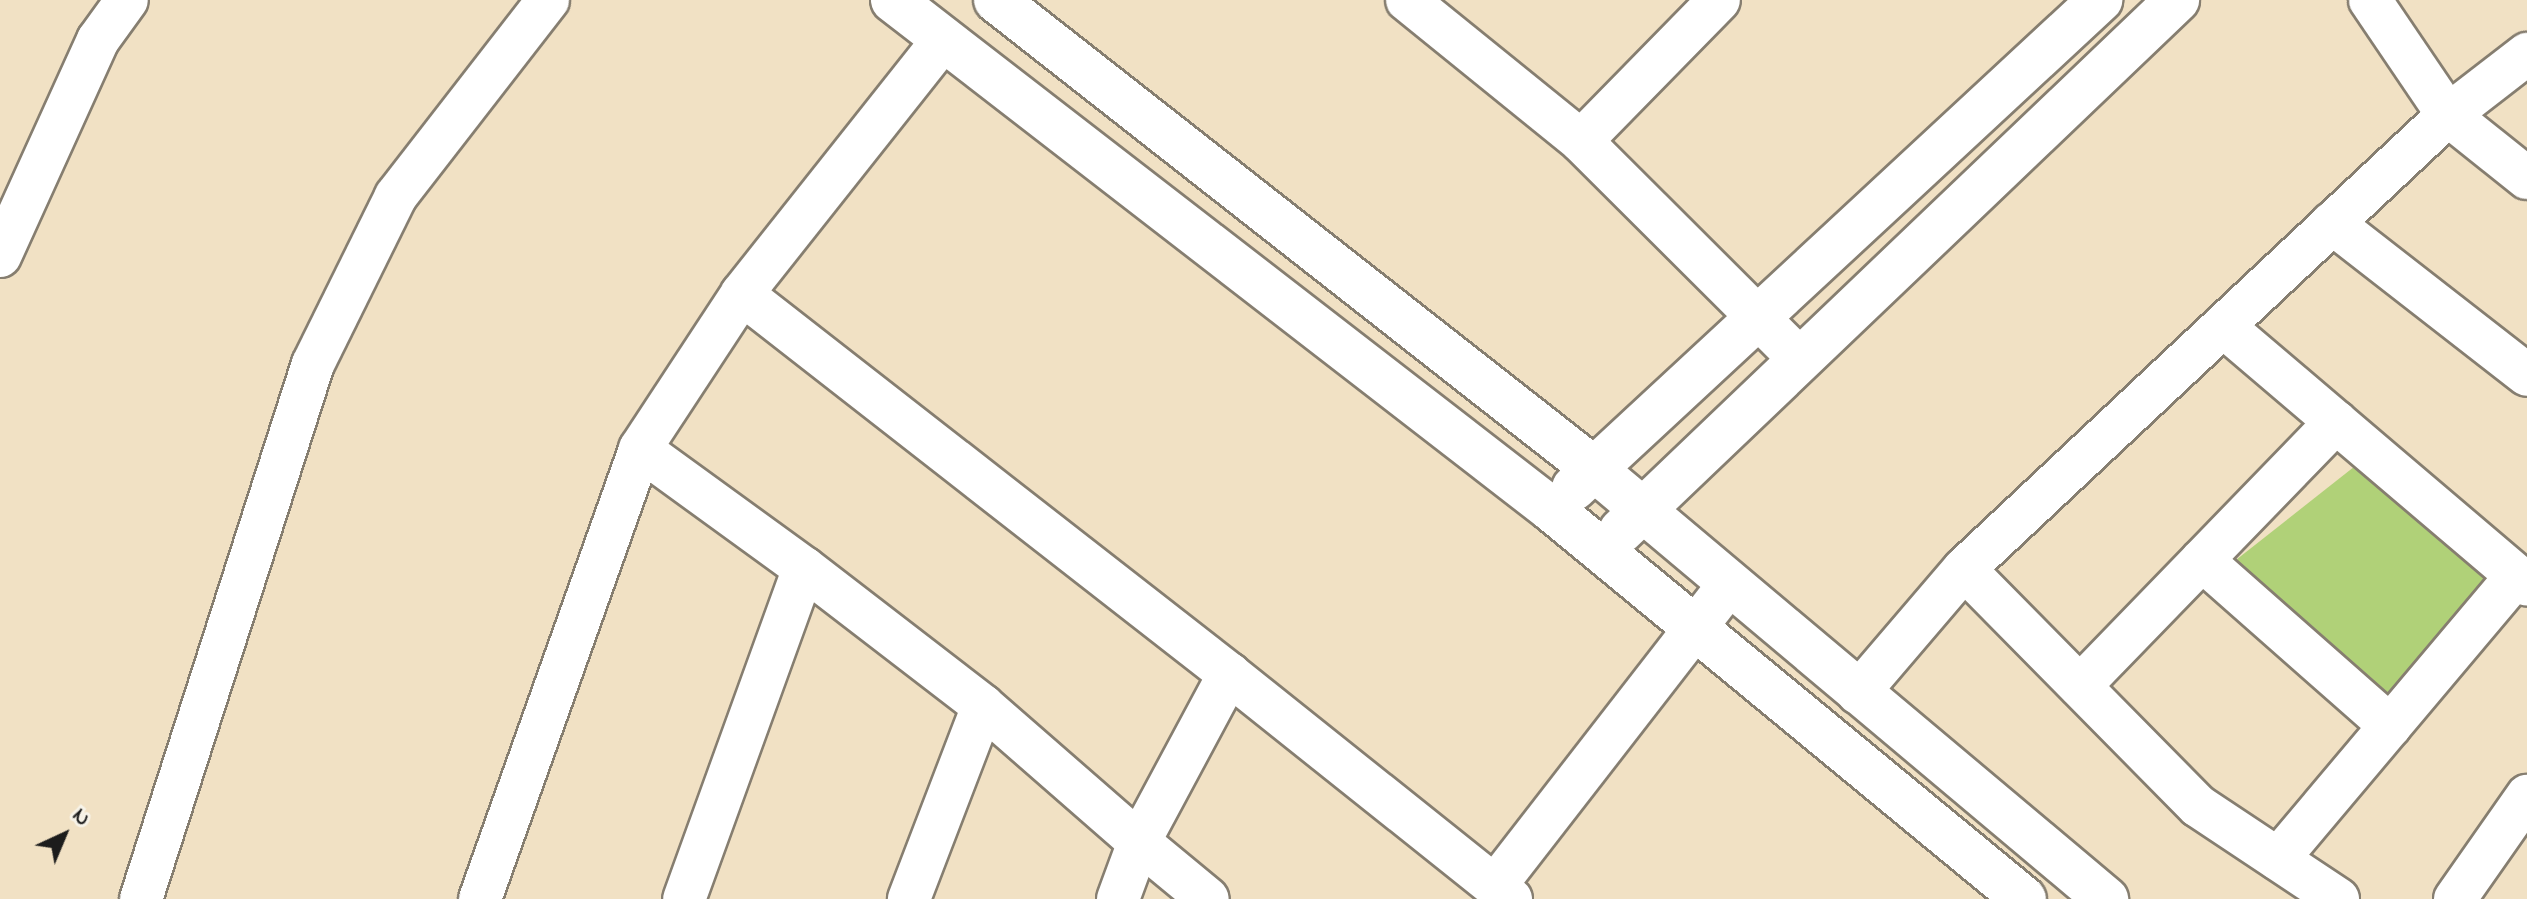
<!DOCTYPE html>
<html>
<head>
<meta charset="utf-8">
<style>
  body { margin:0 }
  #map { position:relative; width:2527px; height:899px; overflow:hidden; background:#f1e1c4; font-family:"Indie Flower",sans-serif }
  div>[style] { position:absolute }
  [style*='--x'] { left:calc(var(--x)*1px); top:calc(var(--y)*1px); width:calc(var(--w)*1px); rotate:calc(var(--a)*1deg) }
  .green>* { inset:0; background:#b0d178 }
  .roads { filter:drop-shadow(2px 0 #867e70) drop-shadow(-2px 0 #867e70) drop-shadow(0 2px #867e70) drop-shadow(0 -2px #867e70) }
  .minor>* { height:42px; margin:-21px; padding:0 21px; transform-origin:21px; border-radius:21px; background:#fff }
  .tertiary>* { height:44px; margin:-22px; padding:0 22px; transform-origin:22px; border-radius:22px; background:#fff }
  span { translate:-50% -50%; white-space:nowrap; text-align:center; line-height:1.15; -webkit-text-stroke:8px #f7f3e8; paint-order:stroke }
  .north { position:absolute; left:24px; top:795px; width:80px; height:80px; -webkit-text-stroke:6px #f7f3e8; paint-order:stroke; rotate:44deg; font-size:22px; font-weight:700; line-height:32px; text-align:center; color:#1c1c1c }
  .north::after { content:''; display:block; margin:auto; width:28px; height:36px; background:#1c1c1c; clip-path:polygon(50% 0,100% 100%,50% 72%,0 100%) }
</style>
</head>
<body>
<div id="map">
  <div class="green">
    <div style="clip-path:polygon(2364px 459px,2501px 581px,2391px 718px,2227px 567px)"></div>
  </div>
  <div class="roads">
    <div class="minor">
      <div style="--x:1407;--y:0;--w:224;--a:39"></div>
      <div style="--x:1581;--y:141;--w:310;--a:44.9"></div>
      <div style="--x:2370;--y:0;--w:139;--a:55.9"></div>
      <div style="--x:2448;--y:115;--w:101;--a:38.6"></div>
      <div style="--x:943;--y:40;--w:324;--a:128.4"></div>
      <div style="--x:742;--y:294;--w:618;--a:37.96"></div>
      <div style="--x:1581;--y:141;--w:197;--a:-45.6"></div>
      <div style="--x:2332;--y:223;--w:247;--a:37.9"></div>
      <div style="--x:0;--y:256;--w:237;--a:-65.6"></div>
      <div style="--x:98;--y:40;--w:49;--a:-54.1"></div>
      <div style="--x:2223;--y:326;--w:399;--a:40.4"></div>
      <div style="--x:640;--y:449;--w:186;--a:-56.7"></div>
      <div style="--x:2202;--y:560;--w:251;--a:41.4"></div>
      <div style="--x:804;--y:568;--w:226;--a:37.6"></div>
      <div style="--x:983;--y:706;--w:207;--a:111"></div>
      <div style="--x:2080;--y:686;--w:368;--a:-45.9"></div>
      <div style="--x:1858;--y:693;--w:163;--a:-49.5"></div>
      <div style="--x:983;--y:706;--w:207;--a:41.1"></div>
      <div style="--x:1139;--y:842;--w:191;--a:-61.8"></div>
      <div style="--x:1229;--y:674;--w:340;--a:38.6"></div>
      <div style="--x:2278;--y:859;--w:370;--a:-49.9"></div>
      <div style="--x:141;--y:899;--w:562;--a:-72.18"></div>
      <div style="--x:313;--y:364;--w:187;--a:-63.7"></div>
      <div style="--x:396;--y:196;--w:248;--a:-52.2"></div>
      <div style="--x:480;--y:899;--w:478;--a:-70.4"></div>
      <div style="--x:640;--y:449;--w:203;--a:36"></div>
      <div style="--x:804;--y:568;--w:352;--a:109.9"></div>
      <div style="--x:1118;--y:899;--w:61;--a:-69.8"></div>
      <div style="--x:1139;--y:842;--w:89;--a:39.6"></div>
      <div style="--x:1511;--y:899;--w:21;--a:-141"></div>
      <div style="--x:1495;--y:886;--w:382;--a:-52.2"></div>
      <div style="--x:2338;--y:899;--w:168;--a:-146.4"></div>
      <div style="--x:2198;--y:806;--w:333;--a:-134.6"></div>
      <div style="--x:1964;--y:569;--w:664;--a:-43.17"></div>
      <div style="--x:2448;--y:115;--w:100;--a:-37.7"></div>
      <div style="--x:2455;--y:899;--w:126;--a:-55"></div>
    </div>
    <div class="tertiary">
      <div style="--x:893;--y:0;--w:832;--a:37.72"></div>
      <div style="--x:1551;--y:509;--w:613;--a:39.51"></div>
      <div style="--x:996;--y:0;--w:760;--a:38.11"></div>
      <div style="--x:1594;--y:469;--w:669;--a:40.03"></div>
      <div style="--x:1574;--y:488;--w:718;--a:-42.85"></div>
      <div style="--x:1621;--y:531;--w:769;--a:-43.68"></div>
    </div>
  </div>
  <div class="north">N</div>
</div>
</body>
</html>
